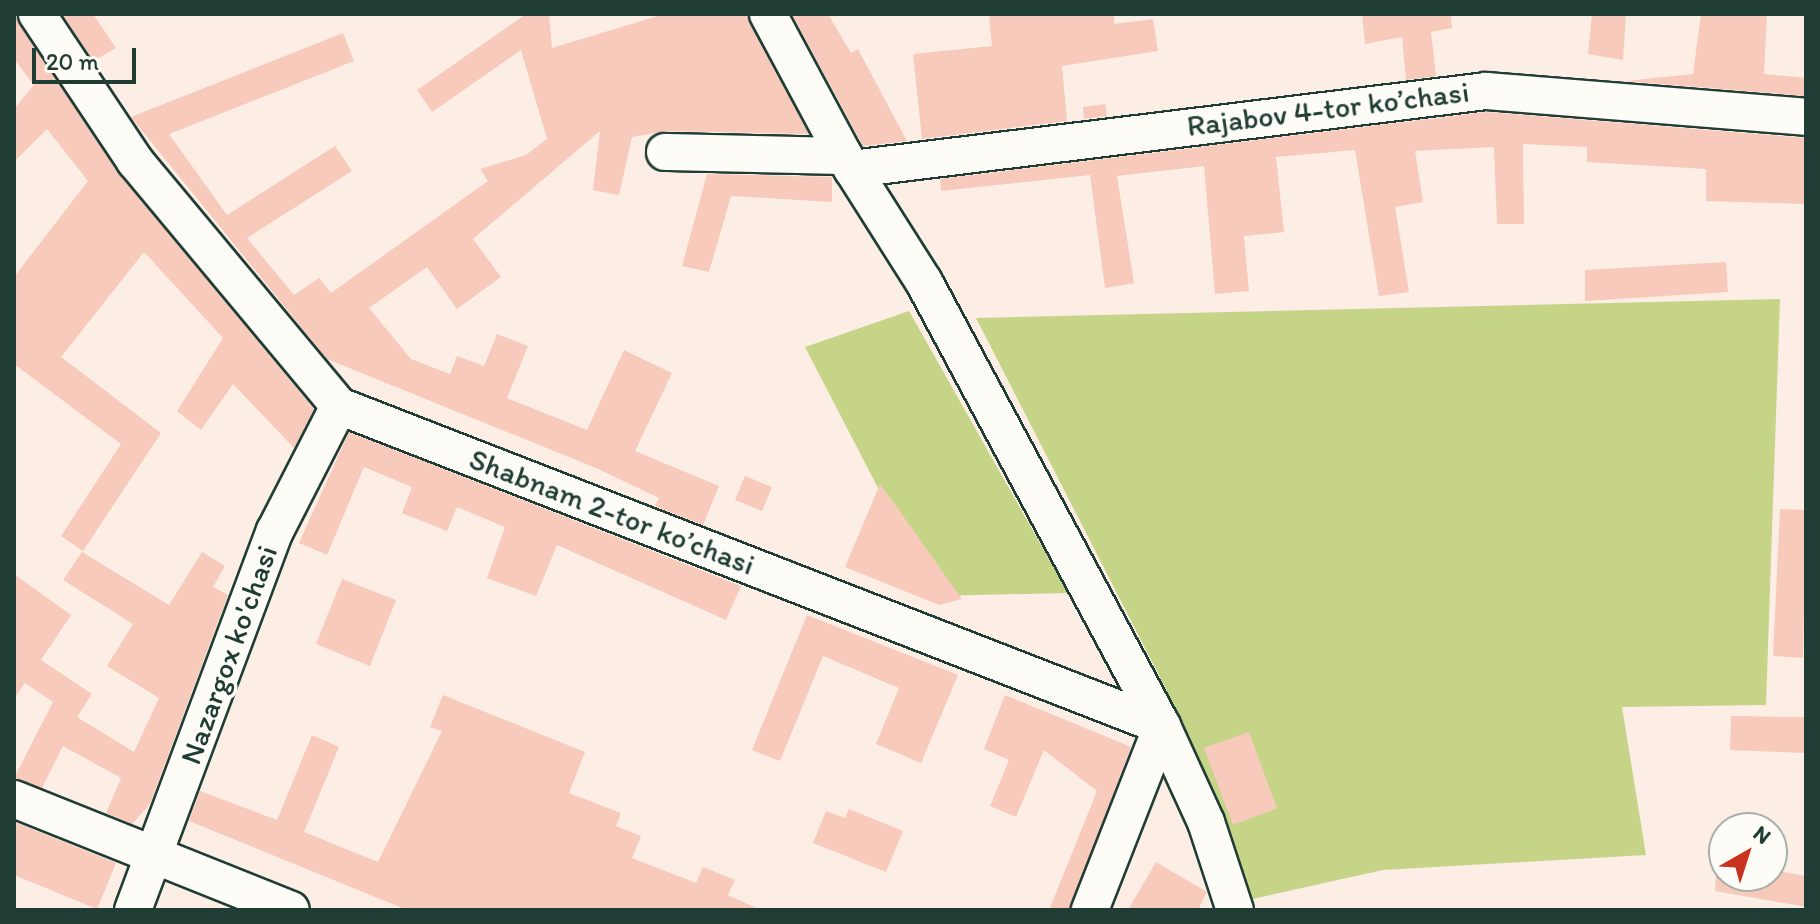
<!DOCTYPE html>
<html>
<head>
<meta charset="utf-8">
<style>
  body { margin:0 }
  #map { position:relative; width:1820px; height:924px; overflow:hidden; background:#fcede5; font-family:Itim,sans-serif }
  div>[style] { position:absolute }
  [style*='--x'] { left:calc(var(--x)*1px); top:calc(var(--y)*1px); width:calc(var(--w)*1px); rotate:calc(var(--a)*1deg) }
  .green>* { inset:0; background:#c6d488 }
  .building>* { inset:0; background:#f8cabb }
  .roads { filter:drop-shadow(2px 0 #1f3d34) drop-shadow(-2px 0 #1f3d34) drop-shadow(0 2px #1f3d34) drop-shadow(0 -2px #1f3d34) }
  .minor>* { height:36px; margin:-18px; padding:0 18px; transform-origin:18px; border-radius:18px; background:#fdfcf7 }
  span { translate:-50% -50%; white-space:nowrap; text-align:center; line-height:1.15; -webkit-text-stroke:7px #fdfcf7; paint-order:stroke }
  .street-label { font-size:30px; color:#1f3d34 }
  .frame { position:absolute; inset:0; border:16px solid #1f3d34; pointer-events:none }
  .north { position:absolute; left:1708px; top:812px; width:80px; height:80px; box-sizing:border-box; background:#fdfcf7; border:2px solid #a4b0a9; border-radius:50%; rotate:39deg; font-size:22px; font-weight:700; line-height:32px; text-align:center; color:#1f3d34 }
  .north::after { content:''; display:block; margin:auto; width:28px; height:36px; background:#c8321e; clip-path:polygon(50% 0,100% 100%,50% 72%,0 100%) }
  .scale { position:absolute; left:32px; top:48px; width:104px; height:36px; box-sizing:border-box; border:4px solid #1f3d34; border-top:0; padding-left:10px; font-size:24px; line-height:28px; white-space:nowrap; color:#1f3d34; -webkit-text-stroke:6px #fdfcf7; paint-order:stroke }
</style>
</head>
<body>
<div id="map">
  <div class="green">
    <div style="clip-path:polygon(1780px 299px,1766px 705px,1622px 707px,1646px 855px,1383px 870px,1248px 900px,1166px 689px,976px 318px)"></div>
    <div style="clip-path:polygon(909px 311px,1068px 593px,934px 596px,805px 347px)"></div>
  </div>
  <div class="building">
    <div style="clip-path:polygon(14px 14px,119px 174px,314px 409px,294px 448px,233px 384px,201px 430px,177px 411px,223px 338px,144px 252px,61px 357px,161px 433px,83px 551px,61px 536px,121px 444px,14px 364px,14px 277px,88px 181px,47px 129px,14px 162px,14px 109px,34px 85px,14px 59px)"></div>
    <div style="clip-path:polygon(62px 14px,93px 14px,116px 48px,93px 61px)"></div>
    <div style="clip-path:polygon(526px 14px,549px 14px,552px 48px,664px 14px,747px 14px,809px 134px,665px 131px,632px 137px,619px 195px,593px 190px,600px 131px,473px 239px,501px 277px,457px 309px,427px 267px,369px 308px,411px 359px,450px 374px,457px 356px,484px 366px,497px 334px,528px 346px,507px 398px,587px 430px,624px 350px,672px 373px,635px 451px,719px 486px,703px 525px,655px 506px,659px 498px,596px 468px,327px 359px,131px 117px,343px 33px,354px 61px,169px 134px,227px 215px,335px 146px,352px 171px,247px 238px,294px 295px,319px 278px,331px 293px,488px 181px,480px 169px,526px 155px,547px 139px,521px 50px,432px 112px,417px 90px)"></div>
    <div style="clip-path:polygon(792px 14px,828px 14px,851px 53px,858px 49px,907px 141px,863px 146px)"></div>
    <div style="clip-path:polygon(989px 14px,1114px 14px,1114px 24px,1153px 19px,1158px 51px,1062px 66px,1067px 121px,922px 139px,913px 54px,992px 46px)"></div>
    <div style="clip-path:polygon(1362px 14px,1451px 14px,1452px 28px,1431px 32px,1436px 76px,1406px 80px,1402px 37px,1365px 44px)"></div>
    <div style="clip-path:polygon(1592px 14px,1626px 14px,1623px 60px,1588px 54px)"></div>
    <div style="clip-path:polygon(1701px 14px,1767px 14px,1764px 74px,1806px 78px,1806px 96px,1626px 81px,1693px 74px)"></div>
    <div style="clip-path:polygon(1105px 104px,1107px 116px,1084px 119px,1083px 107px)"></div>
    <div style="clip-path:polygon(1486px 112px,1806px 138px,1806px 204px,1706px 201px,1706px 169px,1587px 162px,1587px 147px,1523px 144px,1524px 224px,1497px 224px,1494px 147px,1415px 151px,1423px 202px,1395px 207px,1409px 292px,1379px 296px,1355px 150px,1276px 157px,1284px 232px,1244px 236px,1249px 291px,1215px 294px,1204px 166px,1117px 176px,1134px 283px,1105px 288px,1090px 175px,941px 191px,940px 179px)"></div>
    <div style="clip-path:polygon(707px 174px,832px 177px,832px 202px,731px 196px,709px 272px,682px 266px)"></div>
    <div style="clip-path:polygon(1726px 262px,1728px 292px,1585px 301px,1585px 270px)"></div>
    <div style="clip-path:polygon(349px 432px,741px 586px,726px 620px,557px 545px,536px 596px,487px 578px,505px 527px,457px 507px,447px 531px,402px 513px,412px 487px,364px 467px,327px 555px,299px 543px)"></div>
    <div style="clip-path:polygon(745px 476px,772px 487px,762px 511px,735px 500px)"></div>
    <div style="clip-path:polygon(880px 484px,901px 513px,962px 599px,939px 605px,845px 567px)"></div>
    <div style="clip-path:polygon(1780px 509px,1806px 510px,1803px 658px,1773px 656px)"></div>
    <div style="clip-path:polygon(82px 552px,169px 605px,202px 552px,225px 566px,213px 587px,228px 595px,150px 804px,132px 824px,106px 813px,121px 778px,63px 746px,42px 788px,14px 778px,53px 702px,25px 683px,14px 699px,14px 574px,71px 615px,41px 660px,92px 694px,77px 717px,134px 752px,159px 698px,107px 666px,133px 624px,63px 580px)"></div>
    <div style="clip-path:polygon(342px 579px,396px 600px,370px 666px,316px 644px)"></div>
    <div style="clip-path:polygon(807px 615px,958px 675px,921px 763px,876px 744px,899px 688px,823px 656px,780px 761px,752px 750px)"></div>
    <div style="clip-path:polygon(443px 695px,585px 752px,569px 793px,621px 813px,616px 826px,641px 836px,632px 858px,696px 883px,703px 867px,735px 880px,728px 895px,761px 910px,407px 910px,189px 821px,200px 791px,277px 820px,312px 735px,339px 747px,304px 832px,378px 862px,442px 731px,430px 727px)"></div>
    <div style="clip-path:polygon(1005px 695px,1131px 747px,1069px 910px,1049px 910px,1097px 791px,1044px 750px,1016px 817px,990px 806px,1009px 760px,984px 749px)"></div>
    <div style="clip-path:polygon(1731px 716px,1806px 717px,1806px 753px,1730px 750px)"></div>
    <div style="clip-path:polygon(1249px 732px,1277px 808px,1233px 825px,1204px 748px)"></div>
    <div style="clip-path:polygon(849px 809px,903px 831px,886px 872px,813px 843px,826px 811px,845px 818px)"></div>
    <div style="clip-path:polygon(14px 822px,116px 863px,97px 909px,14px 875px)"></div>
    <div style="clip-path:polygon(1156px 862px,1207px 892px,1198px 910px,1128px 910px)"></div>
    <div style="clip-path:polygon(1772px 870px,1806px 876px,1806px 907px,1715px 891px,1716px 876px)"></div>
  </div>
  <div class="roads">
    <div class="minor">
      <div style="--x:37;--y:14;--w:177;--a:56.3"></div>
      <div style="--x:135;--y:161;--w:319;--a:50.2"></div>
      <div style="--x:339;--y:406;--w:883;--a:21.25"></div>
      <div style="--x:1162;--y:726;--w:106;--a:65.4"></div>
      <div style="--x:1206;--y:822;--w:93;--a:71.8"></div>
      <div style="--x:768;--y:14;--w:161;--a:61.8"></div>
      <div style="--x:844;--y:156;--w:149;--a:57.6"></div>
      <div style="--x:924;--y:282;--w:504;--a:61.81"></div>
      <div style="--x:1162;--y:726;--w:198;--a:111.4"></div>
      <div style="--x:665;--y:152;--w:179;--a:1.3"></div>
      <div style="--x:852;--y:169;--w:639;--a:-7.01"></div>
      <div style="--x:1486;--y:91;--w:321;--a:4.6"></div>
      <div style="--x:14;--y:799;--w:298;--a:21.8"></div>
      <div style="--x:133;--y:910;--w:405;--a:-69.5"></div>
      <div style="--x:275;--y:531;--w:140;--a:-62.9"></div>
    </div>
  </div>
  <div class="street-label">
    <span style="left:1328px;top:109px;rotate:-7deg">Rajabov 4-tor koʼchasi</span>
    <span style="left:612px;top:512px;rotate:21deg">Shabnam 2-tor koʼchasi</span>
    <span style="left:229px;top:655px;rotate:-70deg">Nazargox ko'chasi</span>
  </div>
  <div class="frame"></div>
  <div class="north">N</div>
  <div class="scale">20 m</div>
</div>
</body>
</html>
